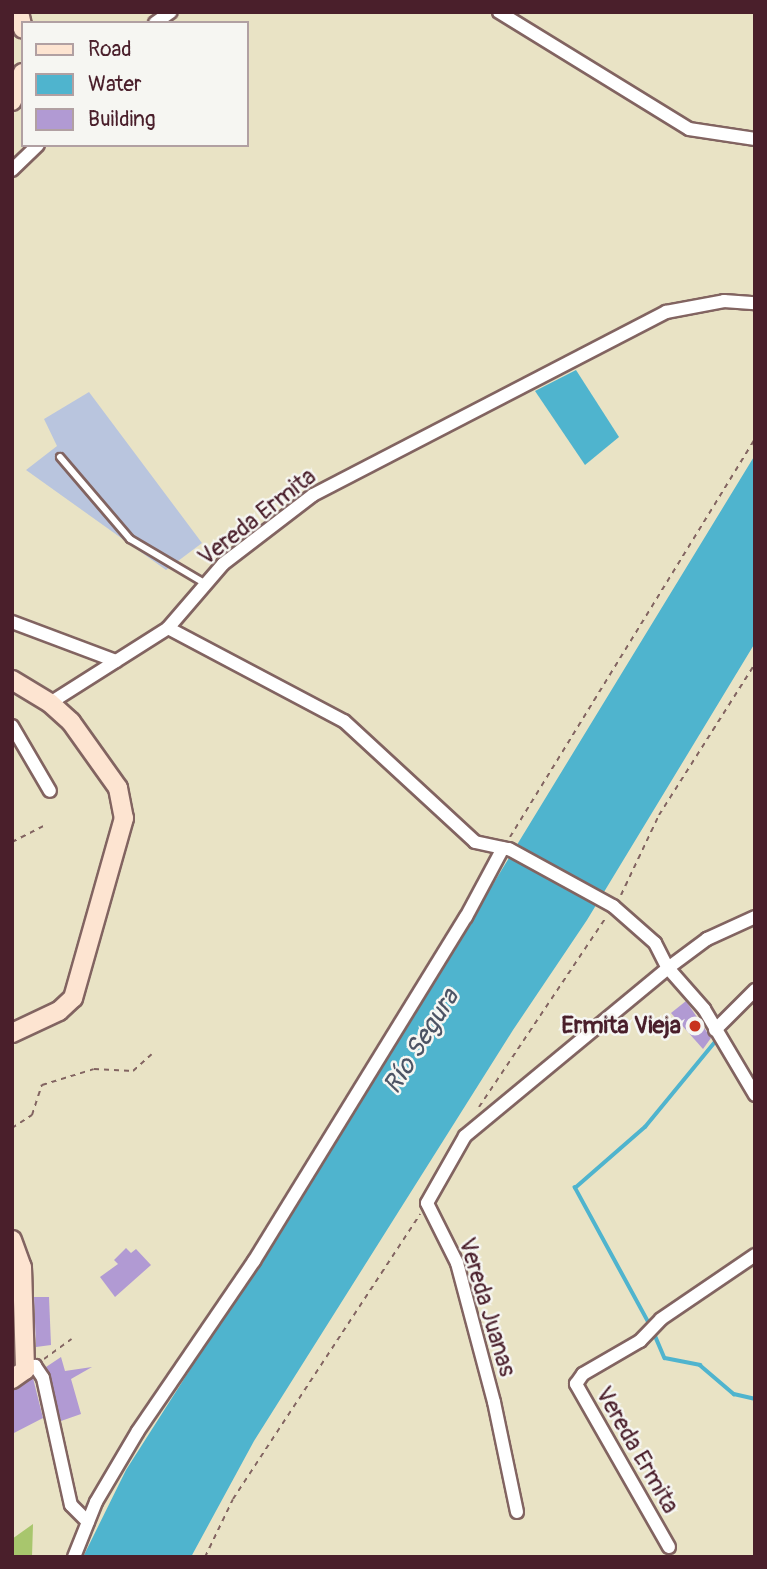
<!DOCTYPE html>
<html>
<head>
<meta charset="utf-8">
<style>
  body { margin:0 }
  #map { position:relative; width:767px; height:1569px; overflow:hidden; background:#e9e3c5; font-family:Pangolin,sans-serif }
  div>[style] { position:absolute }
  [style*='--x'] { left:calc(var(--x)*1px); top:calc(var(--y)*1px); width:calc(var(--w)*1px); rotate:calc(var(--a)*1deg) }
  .industrial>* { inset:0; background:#b9c5de }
  .green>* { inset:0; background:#a8c66d }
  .water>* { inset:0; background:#4fb4ce }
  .stream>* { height:3.5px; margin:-1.75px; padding:0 1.75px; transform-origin:1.75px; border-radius:1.75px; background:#4fb4ce }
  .building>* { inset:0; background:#b19ad3 }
  .path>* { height:2px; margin-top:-1px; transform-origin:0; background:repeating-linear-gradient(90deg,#826461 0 5px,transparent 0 10px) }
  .roads { filter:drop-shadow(2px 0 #826461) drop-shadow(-2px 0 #826461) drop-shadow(0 2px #826461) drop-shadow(0 -2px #826461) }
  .lane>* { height:6px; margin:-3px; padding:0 3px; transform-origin:3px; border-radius:3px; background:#fff }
  .street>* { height:12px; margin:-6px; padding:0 6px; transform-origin:6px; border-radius:6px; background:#fff }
  .secondary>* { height:18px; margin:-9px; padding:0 9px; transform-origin:9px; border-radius:9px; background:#fde4d1 }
  .dots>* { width:19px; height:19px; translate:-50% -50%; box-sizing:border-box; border:4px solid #f6f6f2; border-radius:50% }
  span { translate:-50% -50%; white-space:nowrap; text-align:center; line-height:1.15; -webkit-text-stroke:5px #f6f6f2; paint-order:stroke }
  .street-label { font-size:24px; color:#4a1f2b }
  .poi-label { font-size:24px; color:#4a1f2b; font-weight:700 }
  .right { translate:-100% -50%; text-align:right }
  .water-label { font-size:26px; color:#4c5364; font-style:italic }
  .frame { position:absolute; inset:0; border:14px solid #4a1f2b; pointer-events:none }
  .legend { position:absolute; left:21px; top:21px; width:228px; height:126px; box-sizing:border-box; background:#f6f6f2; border:2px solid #b1a0a2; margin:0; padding:9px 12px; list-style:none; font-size:21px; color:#4a1f2b }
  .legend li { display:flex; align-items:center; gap:14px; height:35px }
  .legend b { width:35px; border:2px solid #b1a0a2 }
</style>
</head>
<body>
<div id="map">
  <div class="industrial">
    <div style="clip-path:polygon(89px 392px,202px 543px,166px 570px,26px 470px,57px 446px,44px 419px)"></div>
  </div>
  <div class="green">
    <div style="clip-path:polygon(33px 1524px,32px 1557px,12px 1557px,12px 1539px)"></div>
  </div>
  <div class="water">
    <div style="clip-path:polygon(576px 370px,619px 437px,585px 465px,535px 391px)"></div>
    <div style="clip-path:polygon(755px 455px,755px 643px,587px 920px,513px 1030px,254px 1441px,191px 1557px,83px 1557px,126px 1470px,344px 1128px)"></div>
  </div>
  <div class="stream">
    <div style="--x:648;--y:1322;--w:153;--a:-118.6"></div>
    <div style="--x:575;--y:1188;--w:93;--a:-41.1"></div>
    <div style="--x:645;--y:1127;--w:112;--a:-50.5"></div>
    <div style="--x:655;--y:1335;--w:25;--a:67"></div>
    <div style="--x:665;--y:1358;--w:36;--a:11"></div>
    <div style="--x:700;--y:1365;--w:45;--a:40.5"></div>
    <div style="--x:734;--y:1394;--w:22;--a:13"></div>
  </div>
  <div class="building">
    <div style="clip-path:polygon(686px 1001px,711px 1038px,703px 1049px,671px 1013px)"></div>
    <div style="clip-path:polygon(126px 1248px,131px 1253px,136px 1249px,151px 1265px,115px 1297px,100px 1277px,118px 1264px,114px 1260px)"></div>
    <div style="clip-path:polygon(34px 1297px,49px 1297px,51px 1345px,36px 1347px)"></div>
    <div style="clip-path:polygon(61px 1357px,65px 1371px,92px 1367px,71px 1379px,81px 1414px,61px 1421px,46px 1367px)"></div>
    <div style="clip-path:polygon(33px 1378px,43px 1418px,12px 1434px,12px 1390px)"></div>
  </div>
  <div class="path">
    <div style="--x:510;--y:837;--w:468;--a:-58.4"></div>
    <div style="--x:12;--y:842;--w:35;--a:-27"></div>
    <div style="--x:621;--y:895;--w:89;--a:-64.6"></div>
    <div style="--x:659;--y:815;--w:179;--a:-57.6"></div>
    <div style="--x:479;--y:1107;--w:229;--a:-56.2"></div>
    <div style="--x:12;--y:1128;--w:24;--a:-33"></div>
    <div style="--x:32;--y:1115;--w:32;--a:-72"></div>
    <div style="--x:42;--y:1085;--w:54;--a:-17.1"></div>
    <div style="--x:94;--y:1069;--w:39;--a:3"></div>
    <div style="--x:133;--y:1071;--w:25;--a:-42"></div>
    <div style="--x:44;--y:1359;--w:34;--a:-36"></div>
    <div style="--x:205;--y:1557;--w:64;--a:-64.2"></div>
    <div style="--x:233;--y:1499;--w:341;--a:-56.7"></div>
  </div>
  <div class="roads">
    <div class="lane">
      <div style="--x:60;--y:457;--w:108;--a:49.5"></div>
      <div style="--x:130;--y:539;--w:88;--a:30.6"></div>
    </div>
    <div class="street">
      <div style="--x:499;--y:12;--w:223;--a:31.6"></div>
      <div style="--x:689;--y:129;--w:67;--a:8.6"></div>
      <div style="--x:155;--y:23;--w:19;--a:-35"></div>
      <div style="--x:12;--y:170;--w:36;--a:-44"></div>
      <div style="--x:12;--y:622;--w:111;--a:20.6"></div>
      <div style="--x:168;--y:628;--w:199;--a:27.9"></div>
      <div style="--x:344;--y:721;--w:178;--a:42.7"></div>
      <div style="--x:475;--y:842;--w:35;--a:12"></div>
      <div style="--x:509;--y:849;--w:119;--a:28.7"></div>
      <div style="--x:613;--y:906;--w:56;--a:41.4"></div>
      <div style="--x:655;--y:943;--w:28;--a:63"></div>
      <div style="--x:668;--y:968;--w:55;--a:48.7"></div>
      <div style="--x:704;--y:1009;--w:100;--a:59.3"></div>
      <div style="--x:50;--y:703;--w:140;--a:-32.4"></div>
      <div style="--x:168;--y:628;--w:84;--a:-49.3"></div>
      <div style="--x:223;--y:564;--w:113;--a:-37.5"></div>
      <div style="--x:313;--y:495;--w:398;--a:-27.4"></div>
      <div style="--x:666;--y:312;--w:59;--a:-10.7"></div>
      <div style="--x:724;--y:301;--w:31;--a:4"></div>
      <div style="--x:12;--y:726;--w:75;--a:59.7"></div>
      <div style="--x:715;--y:1030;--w:57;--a:-45"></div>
      <div style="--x:25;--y:1370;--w:11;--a:-22"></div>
      <div style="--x:35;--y:1366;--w:14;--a:56"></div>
      <div style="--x:43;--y:1378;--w:130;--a:77.6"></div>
      <div style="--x:71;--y:1505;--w:24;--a:45"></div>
      <div style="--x:517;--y:1512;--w:112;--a:-101.8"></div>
      <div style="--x:494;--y:1402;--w:144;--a:-104.9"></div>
      <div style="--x:457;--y:1263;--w:67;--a:-116.6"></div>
      <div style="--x:427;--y:1203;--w:77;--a:-60.4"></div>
      <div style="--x:465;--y:1136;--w:264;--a:-39.6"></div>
      <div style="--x:668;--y:968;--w:49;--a:-36.6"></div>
      <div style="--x:707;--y:939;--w:53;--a:-24.6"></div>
      <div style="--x:669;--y:1547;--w:188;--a:-119.7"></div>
      <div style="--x:576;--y:1384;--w:12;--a:-55"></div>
      <div style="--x:583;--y:1374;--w:66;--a:-30.1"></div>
      <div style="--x:640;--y:1341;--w:30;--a:-46"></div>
      <div style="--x:661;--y:1319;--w:114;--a:-34.2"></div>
      <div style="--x:74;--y:1557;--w:59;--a:-68.2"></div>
      <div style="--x:96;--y:1502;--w:82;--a:-59.4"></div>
      <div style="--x:138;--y:1431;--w:206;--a:-55.7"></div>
      <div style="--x:254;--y:1261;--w:404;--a:-58.4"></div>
      <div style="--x:466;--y:917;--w:78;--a:-61.8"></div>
    </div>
    <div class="secondary">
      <div style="--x:19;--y:12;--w:17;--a:77"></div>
      <div style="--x:12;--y:101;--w:30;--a:-69"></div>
      <div style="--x:12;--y:680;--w:44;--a:31.2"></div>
      <div style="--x:50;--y:703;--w:28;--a:42"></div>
      <div style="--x:71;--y:722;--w:81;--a:54.5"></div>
      <div style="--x:118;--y:788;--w:31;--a:79"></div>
      <div style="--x:124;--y:818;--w:187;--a:105.8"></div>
      <div style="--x:73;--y:998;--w:19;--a:137"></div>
      <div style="--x:59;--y:1011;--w:52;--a:154.9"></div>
      <div style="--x:12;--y:1240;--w:29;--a:70"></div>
      <div style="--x:22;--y:1267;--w:103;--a:88.3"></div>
      <div style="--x:25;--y:1370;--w:16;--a:145"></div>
    </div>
  </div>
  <div class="dots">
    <div style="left:695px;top:1026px;background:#c8321e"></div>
  </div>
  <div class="street-label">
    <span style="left:257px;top:517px;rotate:-38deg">Vereda Ermita</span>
    <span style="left:487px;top:1307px;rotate:73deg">Vereda Juanas</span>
    <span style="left:637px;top:1450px;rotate:60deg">Vereda Ermita</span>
  </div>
  <div class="poi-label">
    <span class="right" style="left:681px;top:1026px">Ermita Vieja</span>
  </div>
  <div class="water-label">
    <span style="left:422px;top:1042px;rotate:-58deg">Río Segura</span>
  </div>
  <div class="frame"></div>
  <ul class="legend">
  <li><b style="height:9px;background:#fde4d1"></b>Road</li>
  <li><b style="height:19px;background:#4fb4ce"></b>Water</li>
  <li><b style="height:19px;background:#b19ad3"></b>Building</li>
  </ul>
</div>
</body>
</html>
